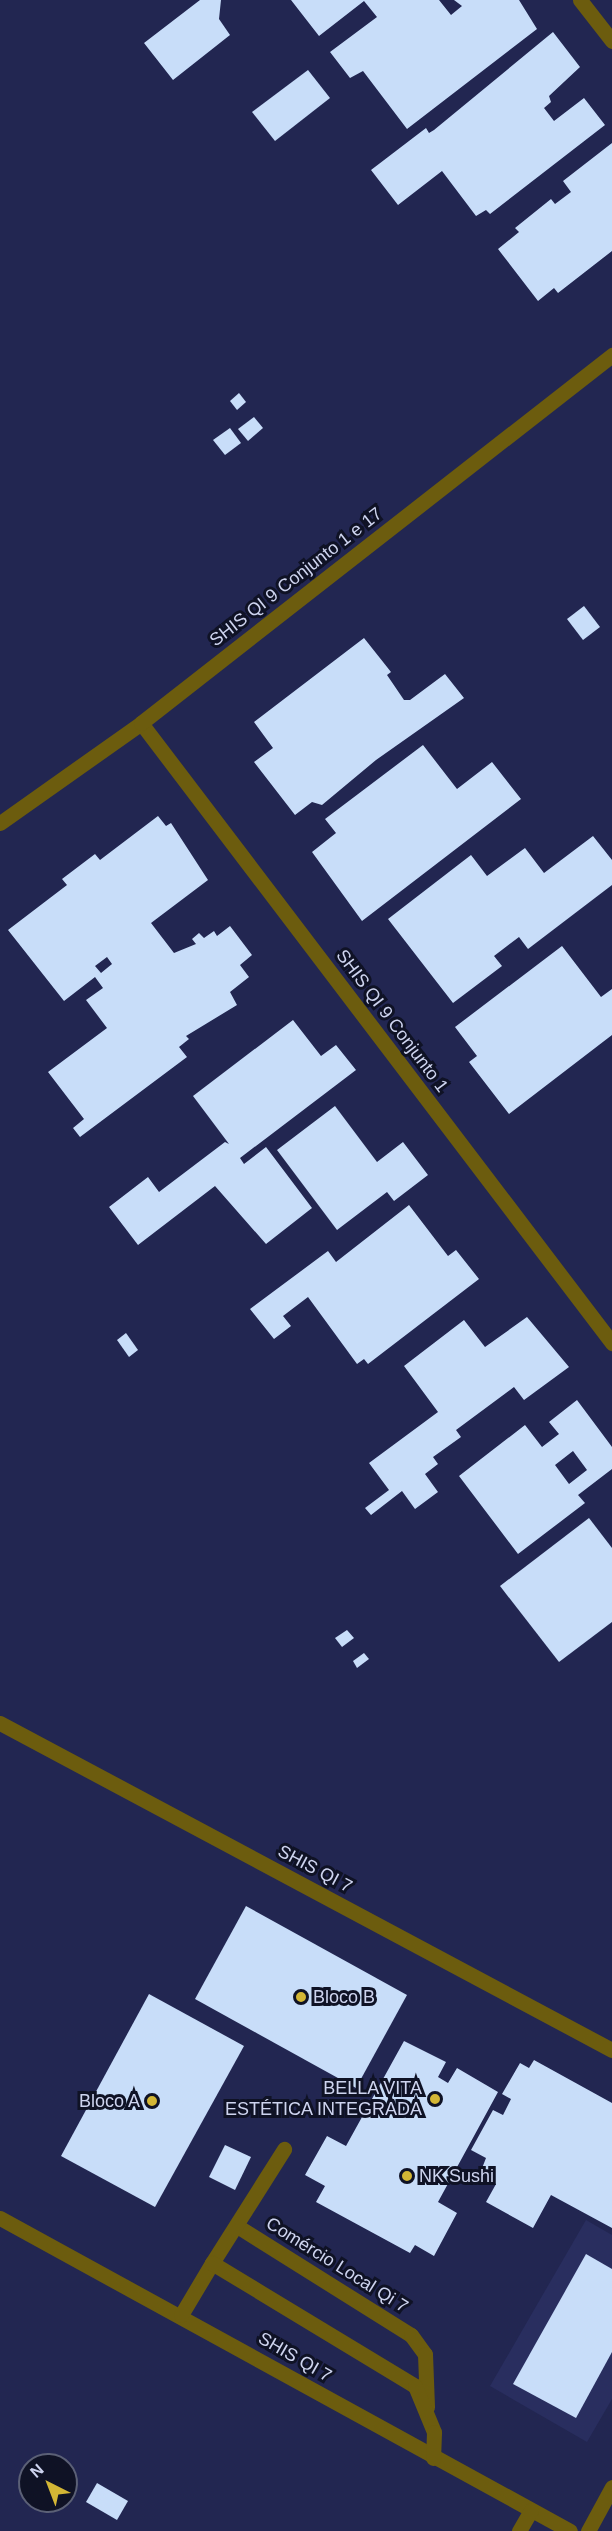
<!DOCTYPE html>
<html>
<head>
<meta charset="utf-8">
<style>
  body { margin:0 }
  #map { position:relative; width:612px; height:2531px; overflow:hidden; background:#222651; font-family:Helvetica,sans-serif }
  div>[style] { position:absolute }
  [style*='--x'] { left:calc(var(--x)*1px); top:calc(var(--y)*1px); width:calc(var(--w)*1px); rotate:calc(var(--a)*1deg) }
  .built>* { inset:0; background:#292e5f }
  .building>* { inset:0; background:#c8ddf9 }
  .minor>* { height:15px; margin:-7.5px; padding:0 7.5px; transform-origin:7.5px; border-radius:7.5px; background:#6c5c0e }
  .dots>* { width:16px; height:16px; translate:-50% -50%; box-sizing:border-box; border:3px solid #0f1225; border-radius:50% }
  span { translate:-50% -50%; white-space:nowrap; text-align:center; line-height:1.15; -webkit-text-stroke:6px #0f1225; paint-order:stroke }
  .street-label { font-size:18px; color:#ced4ef }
  .poi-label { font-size:18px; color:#ced4ef }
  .left { translate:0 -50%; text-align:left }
  .right { translate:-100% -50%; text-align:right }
  .north { position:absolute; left:18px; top:2453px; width:60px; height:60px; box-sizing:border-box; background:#0f1225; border:2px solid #5b6076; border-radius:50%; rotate:318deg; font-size:16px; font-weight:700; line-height:24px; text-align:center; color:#ced4ef }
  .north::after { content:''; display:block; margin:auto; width:21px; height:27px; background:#d3b635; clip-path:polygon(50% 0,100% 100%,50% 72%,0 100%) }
</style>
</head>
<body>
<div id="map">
  <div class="built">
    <div style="clip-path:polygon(586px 2220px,612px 2235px,612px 2399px,587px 2442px,490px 2386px)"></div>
  </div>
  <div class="building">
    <div style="clip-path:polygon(200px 0,221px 0,219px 19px,230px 35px,173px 80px,144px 43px)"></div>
    <div style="clip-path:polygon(291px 0,439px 0,451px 15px,462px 6px,454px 0,519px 0,537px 29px,407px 129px,363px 71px,350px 78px,330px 52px,377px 17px,364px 1px,319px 36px)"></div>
    <div style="clip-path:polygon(553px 32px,580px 67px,549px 96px,551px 102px,544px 108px,554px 121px,584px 98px,605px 125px,490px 214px,486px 210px,476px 216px,442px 171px,398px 205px,371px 170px,426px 128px,429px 133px,434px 130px)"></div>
    <div style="clip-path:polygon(308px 70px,330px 98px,275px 141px,252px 112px)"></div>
    <div style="clip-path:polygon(612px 143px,612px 251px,558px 293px,554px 288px,538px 301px,498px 249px,519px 232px,515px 228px,551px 199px,555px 204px,571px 192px,563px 181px)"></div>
    <div style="clip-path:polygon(239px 393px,246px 402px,237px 410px,230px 401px)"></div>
    <div style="clip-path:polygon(254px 417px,263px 428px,248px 441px,238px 429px)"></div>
    <div style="clip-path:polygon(230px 428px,241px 443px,225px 455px,213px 440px)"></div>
    <div style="clip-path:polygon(584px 606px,600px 627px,583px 640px,567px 619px)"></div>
    <div style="clip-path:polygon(364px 638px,391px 672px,387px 675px,404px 700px,410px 700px,445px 674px,464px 698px,376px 760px,322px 805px,312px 802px,295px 815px,254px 762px,273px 748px,254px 722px)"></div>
    <div style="clip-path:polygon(423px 745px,457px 789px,492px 762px,521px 799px,362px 921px,312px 852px,336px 833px,325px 819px)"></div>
    <div style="clip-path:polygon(evenodd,158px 816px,166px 826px,171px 823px,208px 880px,151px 923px,174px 953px,196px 944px,192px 939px,199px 933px,204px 938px,214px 931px,217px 936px,230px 926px,252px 955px,240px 965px,249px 977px,230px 992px,237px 1005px,186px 1036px,189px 1039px,179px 1047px,187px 1057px,80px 1137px,73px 1128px,84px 1119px,48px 1072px,107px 1028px,86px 1000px,103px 988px,95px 977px,64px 1001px,8px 930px,67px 885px,62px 879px,95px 854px,100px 860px,158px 816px,107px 957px,112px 964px,101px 973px,95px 966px,107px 957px)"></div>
    <div style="clip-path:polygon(593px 836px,612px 860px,612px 885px,528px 949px,519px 937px,494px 956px,502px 966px,453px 1003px,388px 919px,471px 855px,487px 876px,525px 848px,544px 873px)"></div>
    <div style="clip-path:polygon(562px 946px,601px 997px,612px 989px,612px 1035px,509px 1114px,469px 1062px,477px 1056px,455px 1027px)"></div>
    <div style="clip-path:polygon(293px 1020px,321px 1056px,336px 1045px,356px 1070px,240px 1158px,244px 1164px,266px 1147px,312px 1208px,266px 1244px,215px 1186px,138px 1245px,109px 1207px,148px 1177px,159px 1192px,225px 1142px,229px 1144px,193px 1096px)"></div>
    <div style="clip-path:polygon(335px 1106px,377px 1162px,403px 1142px,428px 1175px,394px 1201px,387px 1192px,337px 1230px,277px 1150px)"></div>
    <div style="clip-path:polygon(409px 1205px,448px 1256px,456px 1250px,479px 1279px,368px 1364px,364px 1359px,357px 1364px,308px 1297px,283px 1316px,291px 1326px,274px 1339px,250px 1309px,328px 1251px,336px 1262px)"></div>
    <div style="clip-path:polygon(527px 1317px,569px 1367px,524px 1400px,514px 1387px,456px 1430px,461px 1437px,433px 1457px,438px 1464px,425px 1474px,438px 1492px,415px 1509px,402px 1491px,371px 1515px,365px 1508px,389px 1490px,369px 1463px,438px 1412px,404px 1366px,464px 1320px,485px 1347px)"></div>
    <div style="clip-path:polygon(126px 1333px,138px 1350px,129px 1357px,117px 1340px)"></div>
    <div style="clip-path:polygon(evenodd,577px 1400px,612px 1447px,612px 1469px,578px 1495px,585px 1503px,518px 1554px,459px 1476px,525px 1425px,542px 1447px,559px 1434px,549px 1422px,577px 1400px,573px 1451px,587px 1470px,569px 1484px,555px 1465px,573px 1451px)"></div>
    <div style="clip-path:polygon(589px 1518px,612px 1548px,612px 1622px,559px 1662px,500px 1586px)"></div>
    <div style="clip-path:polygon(347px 1630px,354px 1638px,342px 1647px,335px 1638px)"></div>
    <div style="clip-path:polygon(364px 1653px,369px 1659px,357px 1668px,353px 1661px)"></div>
    <div style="clip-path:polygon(246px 1906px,407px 1995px,356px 2088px,195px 1999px)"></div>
    <div style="clip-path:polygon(149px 1994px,244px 2046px,155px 2207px,61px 2156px)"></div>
    <div style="clip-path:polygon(404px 2041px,446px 2062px,438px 2077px,448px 2083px,457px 2068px,498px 2092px,438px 2202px,457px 2213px,434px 2256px,415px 2245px,410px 2253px,316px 2202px,325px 2186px,305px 2175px,327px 2136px,346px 2146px)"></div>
    <div style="clip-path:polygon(534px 2060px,612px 2103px,612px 2228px,551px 2195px,533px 2228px,486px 2202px,496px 2184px,479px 2176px,486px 2158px,471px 2150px,493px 2110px,503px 2115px,511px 2099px,502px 2094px,520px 2063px,529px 2068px)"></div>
    <div style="clip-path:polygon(225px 2145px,251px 2157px,235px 2190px,209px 2177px)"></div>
    <div style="clip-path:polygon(586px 2254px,612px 2269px,612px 2352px,576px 2418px,513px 2384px)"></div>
    <div style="clip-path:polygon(97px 2483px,128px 2501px,117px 2520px,86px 2502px)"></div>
  </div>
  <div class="minor">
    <div style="--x:580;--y:0;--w:52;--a:52"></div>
    <div style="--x:141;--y:723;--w:779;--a:52.78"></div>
    <div style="--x:0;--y:823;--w:173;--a:-35.3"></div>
    <div style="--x:141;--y:723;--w:598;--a:-38"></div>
    <div style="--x:0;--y:1723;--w:694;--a:28.12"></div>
    <div style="--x:0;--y:2218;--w:650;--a:28.77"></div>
    <div style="--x:237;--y:2226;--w:205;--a:32.1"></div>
    <div style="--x:411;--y:2335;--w:24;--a:54"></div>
    <div style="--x:425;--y:2354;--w:53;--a:87.8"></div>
    <div style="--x:212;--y:2263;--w:135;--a:-57.7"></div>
    <div style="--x:181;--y:2315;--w:61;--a:-59.2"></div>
    <div style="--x:212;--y:2263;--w:237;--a:31.2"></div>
    <div style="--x:415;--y:2386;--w:50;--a:67.6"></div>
    <div style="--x:434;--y:2432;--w:26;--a:92"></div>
    <div style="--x:519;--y:2531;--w:24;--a:-60"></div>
    <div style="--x:588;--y:2531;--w:50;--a:-61.4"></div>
  </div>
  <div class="dots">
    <div style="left:301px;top:1997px;background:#d3b635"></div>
    <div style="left:435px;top:2099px;background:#d3b635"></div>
    <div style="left:152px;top:2101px;background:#d3b635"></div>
    <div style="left:407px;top:2176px;background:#d3b635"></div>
  </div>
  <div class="street-label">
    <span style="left:296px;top:577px;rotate:-38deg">SHIS QI 9 Conjunto 1 e 17</span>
    <span style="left:392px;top:1021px;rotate:53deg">SHIS QI 9 Conjunto 1</span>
    <span style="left:315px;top:1869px;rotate:28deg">SHIS QI 7</span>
    <span style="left:337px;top:2265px;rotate:32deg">Comércio Local Qi 7</span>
    <span style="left:295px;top:2357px;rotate:30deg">SHIS QI 7</span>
  </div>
  <div class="poi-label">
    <span class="left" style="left:313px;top:1997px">Bloco B</span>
    <span class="right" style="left:422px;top:2099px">BELLA VITA<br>ESTÉTICA INTEGRADA</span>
    <span class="right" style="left:140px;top:2101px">Bloco A</span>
    <span class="left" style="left:419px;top:2176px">NK Sushi</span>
  </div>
  <div class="north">N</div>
</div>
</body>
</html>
